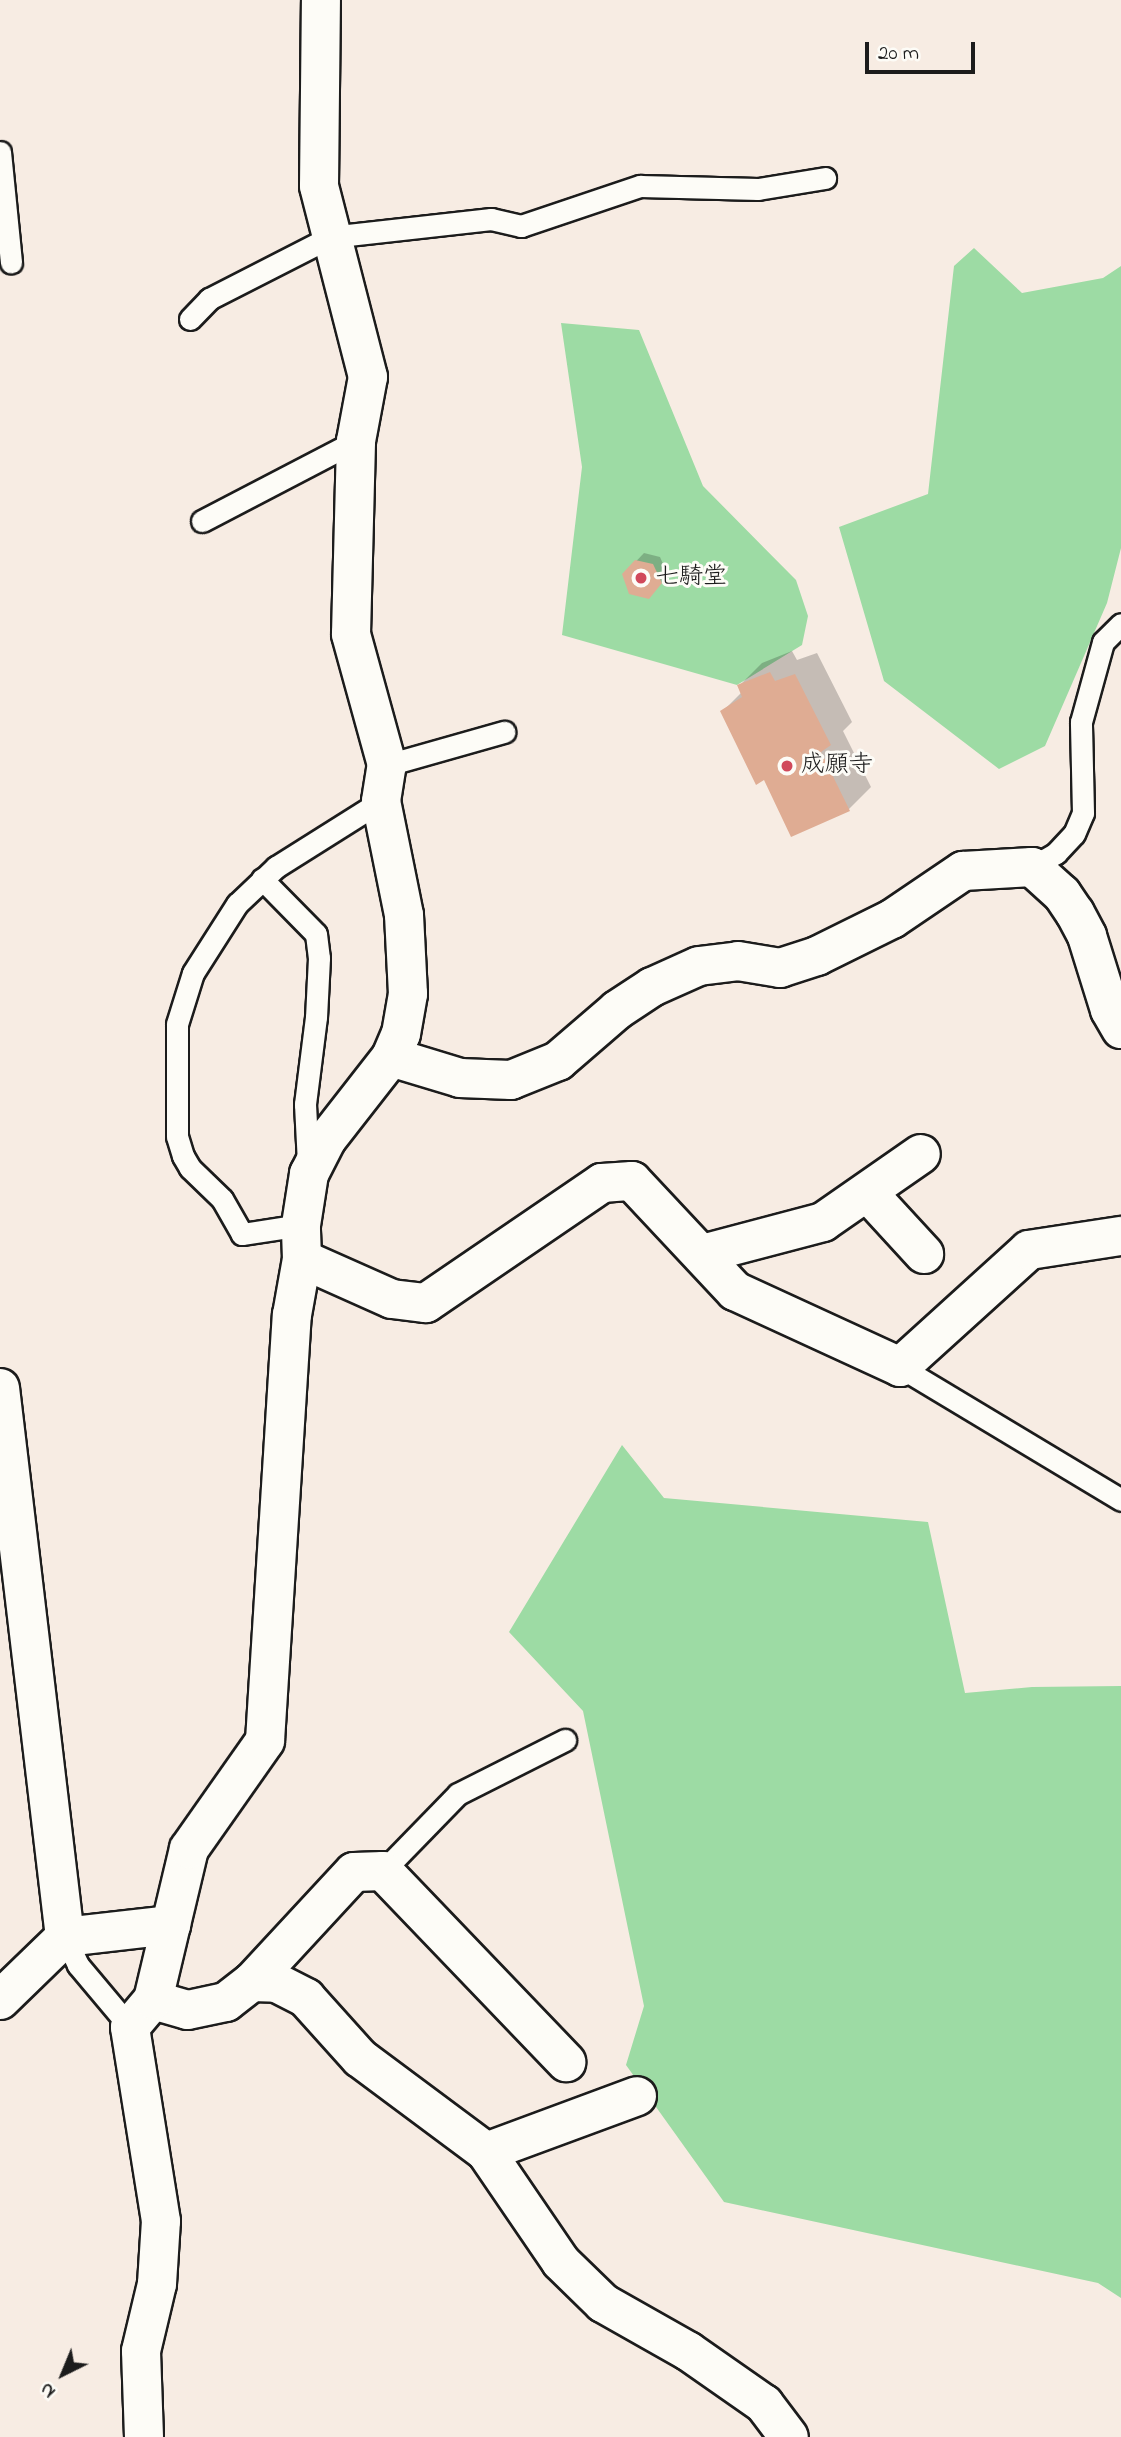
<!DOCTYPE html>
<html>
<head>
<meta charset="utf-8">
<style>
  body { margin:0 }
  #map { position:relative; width:1121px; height:2437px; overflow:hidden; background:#f7ece3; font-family:"Indie Flower","Klee One",sans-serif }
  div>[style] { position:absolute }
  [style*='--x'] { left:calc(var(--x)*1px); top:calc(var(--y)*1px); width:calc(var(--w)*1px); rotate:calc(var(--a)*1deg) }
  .green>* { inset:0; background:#9ddba4 }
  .shadow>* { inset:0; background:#0003 }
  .building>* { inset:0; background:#dfac93 }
  .roads { filter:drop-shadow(2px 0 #1c1c1c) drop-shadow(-2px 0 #1c1c1c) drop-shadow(0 2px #1c1c1c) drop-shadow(0 -2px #1c1c1c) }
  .lane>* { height:21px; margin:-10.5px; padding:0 10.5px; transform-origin:10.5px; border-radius:10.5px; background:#fdfcf7 }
  .street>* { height:38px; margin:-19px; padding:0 19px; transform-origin:19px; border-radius:19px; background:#fdfcf7 }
  .dots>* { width:19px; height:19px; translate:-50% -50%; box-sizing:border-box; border:4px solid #fdfcf7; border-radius:50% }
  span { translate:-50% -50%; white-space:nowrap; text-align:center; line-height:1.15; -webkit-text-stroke:6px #fdfcf7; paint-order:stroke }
  .poi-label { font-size:24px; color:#1c1c1c }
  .left { translate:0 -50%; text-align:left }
  .north { position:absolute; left:28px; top:2339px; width:70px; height:70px; -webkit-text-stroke:5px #fdfcf7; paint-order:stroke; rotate:223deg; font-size:19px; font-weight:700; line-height:28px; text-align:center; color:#1c1c1c }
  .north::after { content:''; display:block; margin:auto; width:24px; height:32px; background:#1c1c1c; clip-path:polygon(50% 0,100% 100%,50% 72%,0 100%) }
  .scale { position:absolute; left:865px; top:42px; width:110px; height:32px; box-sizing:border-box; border:4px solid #1c1c1c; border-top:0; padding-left:9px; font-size:21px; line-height:24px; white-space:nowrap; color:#1c1c1c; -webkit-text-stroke:5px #fdfcf7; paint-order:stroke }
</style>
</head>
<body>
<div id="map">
  <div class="green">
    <div style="clip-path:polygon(974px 248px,1022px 293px,1103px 278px,1121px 266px,1121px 548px,1107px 603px,1045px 746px,999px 769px,884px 681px,839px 527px,928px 494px,954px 266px)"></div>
    <div style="clip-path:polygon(561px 323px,639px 330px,703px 486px,796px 580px,808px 616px,802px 645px,737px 685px,562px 635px,582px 467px)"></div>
    <div style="clip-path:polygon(622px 1445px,664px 1498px,928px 1522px,965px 1693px,1032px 1687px,1121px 1686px,1121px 2298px,1098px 2283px,724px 2202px,626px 2065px,644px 2006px,583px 1711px,509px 1632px)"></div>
  </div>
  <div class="shadow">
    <div style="clip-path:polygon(644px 553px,660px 557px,668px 575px,656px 589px,624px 574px)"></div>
    <div style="clip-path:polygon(792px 651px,797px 660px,817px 653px,852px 722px,843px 731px,871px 787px,849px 809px,792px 834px,765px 778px,722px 712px,742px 692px,740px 685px,762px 663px)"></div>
  </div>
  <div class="building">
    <div style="clip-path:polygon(635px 560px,653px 564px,662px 583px,649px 599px,629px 594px,622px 574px)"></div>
    <div style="clip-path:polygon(770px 672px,775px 681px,795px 674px,831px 745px,821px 752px,850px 811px,791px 837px,764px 780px,756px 785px,720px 711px,742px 697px,737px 685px)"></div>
  </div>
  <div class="roads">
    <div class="lane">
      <div style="--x:0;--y:152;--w:111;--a:84.3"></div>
      <div style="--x:190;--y:319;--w:28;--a:-46"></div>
      <div style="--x:209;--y:299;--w:136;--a:-27.1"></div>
      <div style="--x:330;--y:237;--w:162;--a:-6.4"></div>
      <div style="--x:491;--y:219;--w:31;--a:13"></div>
      <div style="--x:521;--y:226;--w:126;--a:-18.6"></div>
      <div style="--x:640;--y:186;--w:118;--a:1.5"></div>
      <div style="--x:758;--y:189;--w:68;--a:-9.3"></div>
      <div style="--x:202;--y:521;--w:174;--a:-27.5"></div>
      <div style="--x:387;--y:765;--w:122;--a:-15.8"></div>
      <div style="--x:1032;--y:867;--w:28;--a:-30"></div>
      <div style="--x:1056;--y:853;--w:26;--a:-47"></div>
      <div style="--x:1074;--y:834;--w:23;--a:-67"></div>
      <div style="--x:1083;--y:813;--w:91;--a:-91.3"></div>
      <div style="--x:1081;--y:722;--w:83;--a:-74.6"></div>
      <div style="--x:1103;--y:642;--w:25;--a:-45"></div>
      <div style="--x:262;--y:879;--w:77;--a:45.5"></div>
      <div style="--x:316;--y:934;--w:24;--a:83"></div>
      <div style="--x:319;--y:958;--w:59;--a:92.9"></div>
      <div style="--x:316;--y:1017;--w:88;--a:97.2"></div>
      <div style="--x:305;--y:1104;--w:60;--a:87.1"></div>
      <div style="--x:301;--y:1225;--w:60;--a:171.3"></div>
      <div style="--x:242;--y:1234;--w:40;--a:-119.7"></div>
      <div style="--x:222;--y:1199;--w:45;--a:-135.9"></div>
      <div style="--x:190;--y:1168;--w:14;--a:-120"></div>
      <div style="--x:183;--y:1156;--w:21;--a:-107"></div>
      <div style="--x:177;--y:1136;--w:112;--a:-90"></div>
      <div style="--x:177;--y:1024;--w:53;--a:-72.6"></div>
      <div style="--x:193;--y:973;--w:82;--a:-57.5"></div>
      <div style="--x:237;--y:904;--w:54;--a:-43.5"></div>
      <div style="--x:276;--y:867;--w:124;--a:-32.2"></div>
      <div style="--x:900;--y:1367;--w:258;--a:31"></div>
      <div style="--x:383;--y:1871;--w:107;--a:-45.8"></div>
      <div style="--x:458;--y:1794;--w:120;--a:-26.8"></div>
      <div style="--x:65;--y:1937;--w:31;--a:65"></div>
      <div style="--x:78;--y:1965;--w:81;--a:50"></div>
    </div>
    <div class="street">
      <div style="--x:391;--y:1057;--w:72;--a:16.9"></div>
      <div style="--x:460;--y:1078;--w:51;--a:2.2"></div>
      <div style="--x:511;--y:1080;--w:51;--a:-22"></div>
      <div style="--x:558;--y:1061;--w:78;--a:-40.8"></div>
      <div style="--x:617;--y:1010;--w:42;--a:-33.3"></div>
      <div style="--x:652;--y:987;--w:51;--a:-24.1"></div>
      <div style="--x:699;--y:966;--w:39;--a:-7"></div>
      <div style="--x:738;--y:961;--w:43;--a:9.5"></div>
      <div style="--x:780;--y:968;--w:39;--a:-18"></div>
      <div style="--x:817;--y:956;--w:84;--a:-26.3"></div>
      <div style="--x:892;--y:919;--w:86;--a:-34.1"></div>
      <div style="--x:963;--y:871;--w:69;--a:-3.3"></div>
      <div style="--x:1032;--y:867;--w:40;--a:42"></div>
      <div style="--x:1062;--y:894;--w:23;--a:56"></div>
      <div style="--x:1075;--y:913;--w:26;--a:62"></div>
      <div style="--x:1087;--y:936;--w:77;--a:72.7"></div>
      <div style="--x:1110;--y:1010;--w:22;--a:60"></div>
      <div style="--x:868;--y:1193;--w:83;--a:47.4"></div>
      <div style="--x:702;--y:1254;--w:125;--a:-14.8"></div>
      <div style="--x:823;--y:1222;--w:119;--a:-34.8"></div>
      <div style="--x:302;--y:1259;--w:98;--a:24"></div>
      <div style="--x:392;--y:1299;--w:34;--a:7"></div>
      <div style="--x:426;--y:1303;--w:213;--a:-34.3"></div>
      <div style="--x:602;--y:1183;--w:30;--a:-4"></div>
      <div style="--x:632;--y:1181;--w:151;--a:46.9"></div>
      <div style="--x:735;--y:1291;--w:182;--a:24.7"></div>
      <div style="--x:900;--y:1367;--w:174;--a:-42.2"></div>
      <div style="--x:1029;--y:1250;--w:93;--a:-8.7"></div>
      <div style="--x:0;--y:1388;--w:553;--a:83.25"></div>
      <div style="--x:252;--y:1982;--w:150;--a:-47.2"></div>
      <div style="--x:354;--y:1872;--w:29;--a:-2"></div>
      <div style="--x:383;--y:1871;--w:265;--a:46.2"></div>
      <div style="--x:0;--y:2000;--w:91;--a:-44.1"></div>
      <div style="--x:65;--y:1937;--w:107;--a:-6.5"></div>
      <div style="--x:153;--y:2000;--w:36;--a:16"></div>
      <div style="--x:188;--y:2010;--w:39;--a:-12"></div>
      <div style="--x:226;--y:2002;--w:33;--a:-38"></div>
      <div style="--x:252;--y:1982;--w:25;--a:2"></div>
      <div style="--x:277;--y:1983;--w:33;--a:27"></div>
      <div style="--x:306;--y:1998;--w:81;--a:48"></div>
      <div style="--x:360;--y:2058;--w:157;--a:36.7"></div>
      <div style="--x:486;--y:2152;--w:133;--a:55.7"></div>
      <div style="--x:561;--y:2262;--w:59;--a:44.3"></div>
      <div style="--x:603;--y:2303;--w:98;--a:29.5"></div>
      <div style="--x:688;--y:2351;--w:93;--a:34.9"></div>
      <div style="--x:764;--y:2404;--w:41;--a:52.9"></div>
      <div style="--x:486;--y:2152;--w:161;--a:-20.3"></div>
      <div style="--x:144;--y:2437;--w:86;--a:-92"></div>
      <div style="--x:141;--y:2351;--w:69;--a:-76.6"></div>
      <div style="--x:157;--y:2284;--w:63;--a:-86.4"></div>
      <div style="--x:161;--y:2221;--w:196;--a:-99.1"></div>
      <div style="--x:130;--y:2027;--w:35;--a:-50"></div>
      <div style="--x:153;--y:2000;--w:155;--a:-76.6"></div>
      <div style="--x:189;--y:1849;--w:132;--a:-54.9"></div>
      <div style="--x:265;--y:1741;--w:427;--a:-86.4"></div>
      <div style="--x:292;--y:1315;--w:57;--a:-79.9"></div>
      <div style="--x:302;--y:1259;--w:34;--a:-92"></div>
      <div style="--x:301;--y:1225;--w:52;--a:-81.1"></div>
      <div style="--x:309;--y:1174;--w:39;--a:-63"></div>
      <div style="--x:327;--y:1139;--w:104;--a:-52"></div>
      <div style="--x:391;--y:1057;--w:25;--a:-67"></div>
      <div style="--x:401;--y:1034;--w:41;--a:-80.1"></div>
      <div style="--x:408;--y:994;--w:79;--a:-92.9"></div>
      <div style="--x:404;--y:915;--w:116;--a:-101.4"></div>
      <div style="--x:381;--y:801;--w:36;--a:-81"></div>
      <div style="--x:387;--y:765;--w:136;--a:-105.4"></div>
      <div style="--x:351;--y:634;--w:193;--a:-88.5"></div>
      <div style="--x:356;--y:441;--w:65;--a:-79.4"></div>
      <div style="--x:368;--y:377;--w:197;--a:-104.4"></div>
      <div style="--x:319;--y:186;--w:186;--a:-89.4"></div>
    </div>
  </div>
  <div class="dots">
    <div style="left:641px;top:578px;background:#d1495b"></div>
    <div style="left:787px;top:766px;background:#d1495b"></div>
  </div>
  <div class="poi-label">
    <span class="left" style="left:655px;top:578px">七騎堂</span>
    <span class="left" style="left:801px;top:766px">成願寺</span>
  </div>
  <div class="north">N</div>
  <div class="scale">20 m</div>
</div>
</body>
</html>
